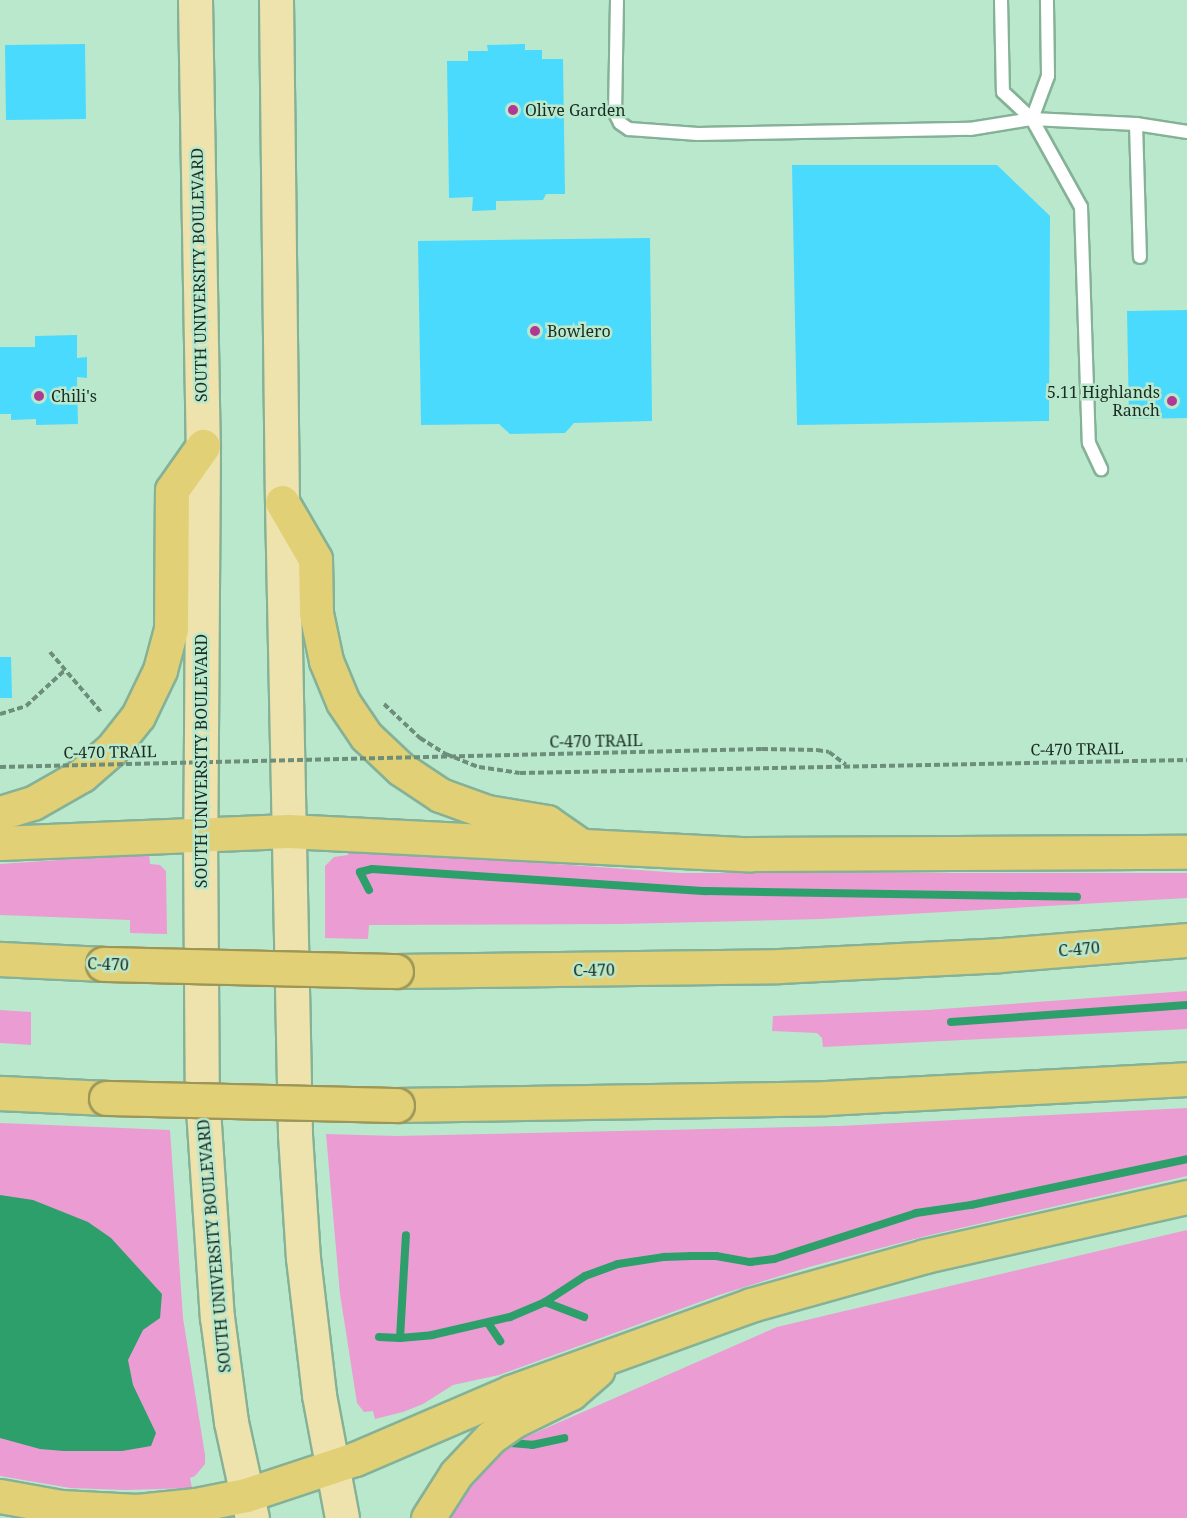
<!DOCTYPE html>
<html>
<head>
<meta charset="utf-8">
<style>
  body { margin:0 }
  #map { position:relative; width:1187px; height:1518px; overflow:hidden; background:#bae8cc; font-family:"Noto Serif",serif }
  div>[style] { position:absolute }
  [style*='--x'] { left:calc(var(--x)*1px); top:calc(var(--y)*1px); width:calc(var(--w)*1px); rotate:calc(var(--a)*1deg) }
  .green>* { inset:0; background:#ea9cd3 }
  .water>* { inset:0; background:#2d9f6a }
  .stream>* { height:8px; margin:-4px; padding:0 4px; transform-origin:4px; border-radius:4px; background:#2d9f6a }
  .building>* { inset:0; background:#4adafe }
  .path>* { height:4px; margin-top:-2px; transform-origin:0; background:repeating-linear-gradient(90deg,#6d8e7a 0 6px,transparent 0 9px) }
  .roads { filter:drop-shadow(2px 0 #85b297) drop-shadow(-2px 0 #85b297) drop-shadow(0 2px #85b297) drop-shadow(0 -2px #85b297) }
  .lane>* { height:12px; margin:-6px; padding:0 6px; transform-origin:6px; border-radius:6px; background:#fff }
  .primary>* { height:33px; margin:-16.5px; padding:0 16.5px; transform-origin:16.5px; border-radius:16.5px; background:#eee3ad }
  .highway>* { height:33px; margin:-16.5px; padding:0 16.5px; transform-origin:16.5px; border-radius:16.5px; background:#e2d076 }
  .path-bridge>* { height:4px; margin-top:-2px; transform-origin:0; background:repeating-linear-gradient(90deg,#6d8e7a 0 6px,transparent 0 9px) }
  .bridges { filter:drop-shadow(2px 0 #9c9759) drop-shadow(-2px 0 #9c9759) drop-shadow(0 2px #9c9759) drop-shadow(0 -2px #9c9759) }
  .highway-bridge>* { height:33px; margin:-16.5px; padding:0 16.5px; transform-origin:16.5px; border-radius:16.5px; background:#e2d076 }
  .dots>* { width:16px; height:16px; translate:-50% -50%; box-sizing:border-box; border:3px solid #bae8cc; border-radius:50% }
  span { translate:-50% -50%; white-space:nowrap; text-align:center; line-height:1.15; -webkit-text-stroke:5px #bae8cc; paint-order:stroke }
  .poi-label { font-size:16px; color:#1a2c22 }
  .left { translate:0 -50%; text-align:left }
  .right { translate:-100% -50%; text-align:right }
  .street-label { font-size:16px; color:#1a2c22 }
</style>
</head>
<body>
<div id="map">
  <div class="green">
    <div style="clip-path:polygon(349px 849px,680px 873px,1187px 873px,1187px 898px,822px 919px,620px 924px,369px 925px,368px 939px,325px 938px,325px 866px,334px 857px,348px 855px)"></div>
    <div style="clip-path:polygon(149px 854px,150px 864px,160px 865px,166px 871px,167px 934px,130px 933px,130px 920px,0 915px,0 864px)"></div>
    <div style="clip-path:polygon(1187px 991px,1187px 1029px,823px 1047px,822px 1038px,817px 1033px,772px 1031px,773px 1016px,928px 1010px)"></div>
    <div style="clip-path:polygon(0 1010px,31px 1012px,31px 1045px,0 1043px)"></div>
    <div style="clip-path:polygon(1187px 1108px,1187px 1176px,926px 1236px,809px 1267px,719px 1295px,499px 1375px,453px 1385px,423px 1404px,403px 1412px,375px 1419px,373px 1411px,364px 1412px,357px 1403px,340px 1294px,326px 1134px,397px 1136px,839px 1126px)"></div>
    <div style="clip-path:polygon(0 1123px,170px 1130px,183px 1318px,205px 1455px,205px 1464px,195px 1476px,190px 1478px,192px 1488px,125px 1490px,70px 1488px,0 1476px)"></div>
    <div style="clip-path:polygon(1187px 1230px,1187px 1518px,442px 1518px,450px 1505px,503px 1447px,777px 1327px)"></div>
  </div>
  <div class="water">
    <div style="clip-path:polygon(0 1195px,33px 1200px,88px 1222px,111px 1238px,162px 1294px,160px 1318px,143px 1330px,128px 1360px,133px 1385px,156px 1433px,151px 1446px,122px 1451px,64px 1451px,40px 1449px,0 1438px)"></div>
  </div>
  <div class="stream">
    <div style="--x:369;--y:890;--w:20;--a:-117"></div>
    <div style="--x:360;--y:872;--w:12;--a:-14"></div>
    <div style="--x:372;--y:869;--w:335;--a:3.8"></div>
    <div style="--x:706;--y:891;--w:371;--a:0.9"></div>
    <div style="--x:951;--y:1022;--w:237;--a:-4.1"></div>
    <div style="--x:545;--y:1302;--w:42;--a:21"></div>
    <div style="--x:488;--y:1323;--w:22;--a:56"></div>
    <div style="--x:379;--y:1337;--w:21;--a:3"></div>
    <div style="--x:400;--y:1338;--w:32;--a:-5"></div>
    <div style="--x:432;--y:1335;--w:80;--a:-13"></div>
    <div style="--x:510;--y:1317;--w:38;--a:-23"></div>
    <div style="--x:545;--y:1302;--w:48;--a:-33"></div>
    <div style="--x:585;--y:1276;--w:35;--a:-20"></div>
    <div style="--x:618;--y:1264;--w:47;--a:-8.7"></div>
    <div style="--x:664;--y:1257;--w:28;--a:-2"></div>
    <div style="--x:692;--y:1256;--w:24;--a:0"></div>
    <div style="--x:716;--y:1256;--w:35;--a:10"></div>
    <div style="--x:750;--y:1262;--w:24;--a:-7"></div>
    <div style="--x:774;--y:1259;--w:149;--a:-17.9"></div>
    <div style="--x:916;--y:1213;--w:56;--a:-8.3"></div>
    <div style="--x:971;--y:1205;--w:221;--a:-12"></div>
    <div style="--x:400;--y:1338;--w:103;--a:-86.7"></div>
    <div style="--x:511;--y:1443;--w:21;--a:5"></div>
    <div style="--x:532;--y:1445;--w:33;--a:-12"></div>
  </div>
  <div class="building">
    <div style="clip-path:polygon(85px 44px,86px 119px,6px 120px,5px 45px)"></div>
    <div style="clip-path:polygon(525px 44px,525px 50px,542px 50px,542px 59px,563px 59px,565px 194px,546px 194px,543px 200px,496px 201px,496px 210px,472px 211px,473px 197px,449px 198px,447px 61px,468px 61px,468px 51px,488px 51px,487px 45px)"></div>
    <div style="clip-path:polygon(792px 165px,997px 165px,1050px 216px,1049px 421px,797px 425px)"></div>
    <div style="clip-path:polygon(650px 238px,652px 421px,574px 423px,565px 433px,510px 434px,499px 424px,421px 425px,418px 241px)"></div>
    <div style="clip-path:polygon(1187px 310px,1187px 418px,1129px 419px,1127px 311px)"></div>
    <div style="clip-path:polygon(77px 335px,77px 358px,87px 357px,87px 378px,77px 377px,78px 424px,36px 425px,36px 419px,11px 420px,11px 414px,0 414px,0 347px,35px 347px,35px 336px)"></div>
    <div style="clip-path:polygon(0 657px,11px 657px,12px 698px,0 698px)"></div>
  </div>
  <div class="path">
    <div style="--x:50;--y:652;--w:80;--a:49.6"></div>
    <div style="--x:384;--y:704;--w:50;--a:43.4"></div>
    <div style="--x:420;--y:738;--w:31;--a:32"></div>
    <div style="--x:446;--y:754;--w:35;--a:22"></div>
    <div style="--x:479;--y:767;--w:41;--a:8.3"></div>
    <div style="--x:520;--y:773;--w:667;--a:-1.12"></div>
    <div style="--x:0;--y:714;--w:27;--a:-17"></div>
    <div style="--x:26;--y:706;--w:53;--a:-42.7"></div>
    <div style="--x:762;--y:749;--w:55;--a:1"></div>
    <div style="--x:817;--y:750;--w:12;--a:9"></div>
    <div style="--x:829;--y:752;--w:21;--a:37"></div>
  </div>
  <div class="roads">
    <div class="lane">
      <div style="--x:617;--y:0;--w:113;--a:91"></div>
      <div style="--x:615;--y:113;--w:11;--a:63"></div>
      <div style="--x:620;--y:123;--w:11;--a:34"></div>
      <div style="--x:629;--y:129;--w:69;--a:4.1"></div>
      <div style="--x:698;--y:134;--w:272;--a:-1.1"></div>
      <div style="--x:970;--y:129;--w:63;--a:-9.2"></div>
      <div style="--x:1032;--y:119;--w:104;--a:2.8"></div>
      <div style="--x:1136;--y:124;--w:52;--a:8.9"></div>
      <div style="--x:1001;--y:0;--w:92;--a:88.8"></div>
      <div style="--x:1003;--y:92;--w:40;--a:43"></div>
      <div style="--x:1032;--y:119;--w:101;--a:60.9"></div>
      <div style="--x:1081;--y:207;--w:236;--a:88.1"></div>
      <div style="--x:1089;--y:443;--w:29;--a:65"></div>
      <div style="--x:1032;--y:119;--w:46;--a:-69.6"></div>
      <div style="--x:1048;--y:76;--w:76;--a:-90.8"></div>
      <div style="--x:1136;--y:124;--w:133;--a:88.3"></div>
    </div>
    <div class="primary">
      <div style="--x:195;--y:0;--w:446;--a:89"></div>
      <div style="--x:203;--y:446;--w:387;--a:90.4"></div>
      <div style="--x:200;--y:833;--w:261;--a:89.6"></div>
      <div style="--x:202;--y:1094;--w:224;--a:86.2"></div>
      <div style="--x:217;--y:1317;--w:106;--a:82.4"></div>
      <div style="--x:231;--y:1422;--w:98;--a:77.7"></div>
      <div style="--x:276;--y:0;--w:502;--a:89.32"></div>
      <div style="--x:282;--y:502;--w:633;--a:88.82"></div>
      <div style="--x:295;--y:1135;--w:123;--a:86.3"></div>
      <div style="--x:303;--y:1258;--w:138;--a:83.3"></div>
      <div style="--x:319;--y:1395;--w:125;--a:79.4"></div>
    </div>
    <div class="highway">
      <div style="--x:282;--y:502;--w:66;--a:59.9"></div>
      <div style="--x:315;--y:559;--w:54;--a:88.9"></div>
      <div style="--x:316;--y:613;--w:49;--a:78.2"></div>
      <div style="--x:326;--y:661;--w:44;--a:67.5"></div>
      <div style="--x:343;--y:702;--w:41;--a:55.9"></div>
      <div style="--x:366;--y:736;--w:48;--a:43.3"></div>
      <div style="--x:401;--y:769;--w:47;--a:33.7"></div>
      <div style="--x:440;--y:795;--w:50;--a:19.9"></div>
      <div style="--x:487;--y:812;--w:61;--a:9.5"></div>
      <div style="--x:547;--y:822;--w:40;--a:34.9"></div>
      <div style="--x:0;--y:813;--w:34;--a:-17"></div>
      <div style="--x:33;--y:803;--w:56;--a:-29.7"></div>
      <div style="--x:82;--y:775;--w:38;--a:-41"></div>
      <div style="--x:111;--y:750;--w:43;--a:-51.5"></div>
      <div style="--x:138;--y:716;--w:51;--a:-64.4"></div>
      <div style="--x:160;--y:670;--w:42;--a:-75"></div>
      <div style="--x:171;--y:629;--w:139;--a:-89.6"></div>
      <div style="--x:172;--y:490;--w:54;--a:-54.8"></div>
      <div style="--x:0;--y:843;--w:288;--a:-2.4"></div>
      <div style="--x:288;--y:831;--w:463;--a:2.9"></div>
      <div style="--x:750;--y:854;--w:437;--a:-0.3"></div>
      <div style="--x:0;--y:959;--w:103;--a:2.8"></div>
      <div style="--x:396;--y:971;--w:383;--a:-0.7"></div>
      <div style="--x:779;--y:966;--w:221;--a:-2.8"></div>
      <div style="--x:1000;--y:955;--w:188;--a:-4.6"></div>
      <div style="--x:0;--y:1093;--w:106;--a:2.7"></div>
      <div style="--x:397;--y:1105;--w:429;--a:-0.9"></div>
      <div style="--x:826;--y:1098;--w:361;--a:-3"></div>
      <div style="--x:0;--y:1496;--w:62;--a:10.2"></div>
      <div style="--x:61;--y:1507;--w:76;--a:3"></div>
      <div style="--x:137;--y:1511;--w:59;--a:-5.8"></div>
      <div style="--x:196;--y:1505;--w:51;--a:-11.3"></div>
      <div style="--x:246;--y:1495;--w:115;--a:-18.3"></div>
      <div style="--x:355;--y:1459;--w:170;--a:-23.2"></div>
      <div style="--x:511;--y:1392;--w:255;--a:-19.9"></div>
      <div style="--x:751;--y:1305;--w:181;--a:-15.7"></div>
      <div style="--x:925;--y:1256;--w:269;--a:-12.7"></div>
      <div style="--x:428;--y:1518;--w:52;--a:-57.5"></div>
      <div style="--x:456;--y:1474;--w:51;--a:-46.6"></div>
      <div style="--x:491;--y:1437;--w:28;--a:-35"></div>
      <div style="--x:514;--y:1421;--w:64;--a:-26.2"></div>
      <div style="--x:571;--y:1393;--w:35;--a:-41"></div>
    </div>
  </div>
  <div class="path-bridge">
    <div style="--x:0;--y:767;--w:762;--a:-1.35"></div>
  </div>
  <div class="bridges">
    <div class="highway-bridge">
      <div style="--x:103;--y:964;--w:293;--a:1.4"></div>
      <div style="--x:106;--y:1098;--w:291;--a:1.4"></div>
    </div>
  </div>
  <div class="dots">
    <div style="left:513px;top:110px;background:#ae3a93"></div>
    <div style="left:535px;top:331px;background:#ae3a93"></div>
    <div style="left:39px;top:396px;background:#ae3a93"></div>
    <div style="left:1172px;top:401px;background:#ae3a93"></div>
  </div>
  <div class="poi-label">
    <span class="left" style="left:525px;top:110px">Olive Garden</span>
    <span class="left" style="left:547px;top:331px">Bowlero</span>
    <span class="right" style="left:1160px;top:401px">5.11 Highlands<br>Ranch</span>
    <span class="left" style="left:51px;top:396px">Chili's</span>
  </div>
  <div class="street-label">
    <span style="left:199px;top:275px;rotate:-91deg">SOUTH UNIVERSITY BOULEVARD</span>
    <span style="left:596px;top:741px;rotate:-1deg">C-470 TRAIL</span>
    <span style="left:1077px;top:749px;rotate:-1deg">C-470 TRAIL</span>
    <span style="left:110px;top:752px;rotate:-1deg">C-470 TRAIL</span>
    <span style="left:201px;top:761px;rotate:-90deg">SOUTH UNIVERSITY BOULEVARD</span>
    <span style="left:1079px;top:949px;rotate:-5deg">C-470</span>
    <span style="left:108px;top:964px;rotate:2deg">C-470</span>
    <span style="left:594px;top:970px;rotate:-1deg">C-470</span>
    <span style="left:214px;top:1246px;rotate:-95deg">SOUTH UNIVERSITY BOULEVARD</span>
  </div>
</div>
</body>
</html>
